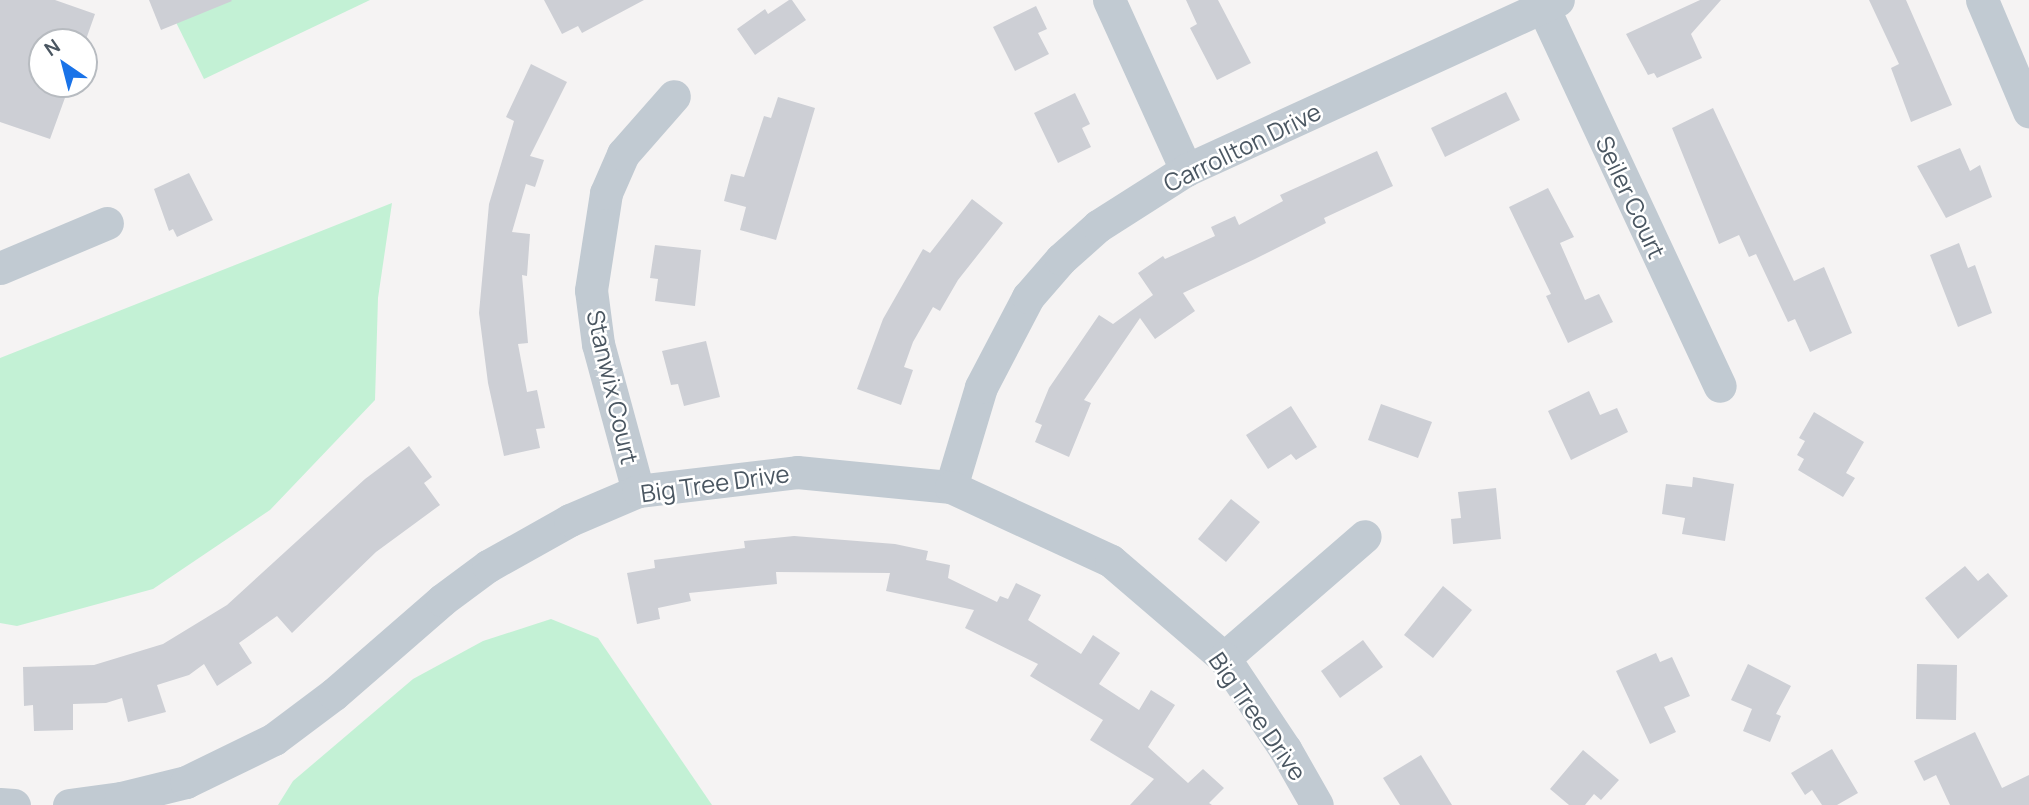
<!DOCTYPE html>
<html>
<head>
<meta charset="utf-8">
<style>
  body { margin:0 }
  #map { position:relative; width:2029px; height:805px; overflow:hidden; background:#f5f3f3; font-family:Manrope,sans-serif }
  div>[style] { position:absolute }
  [style*='--x'] { left:calc(var(--x)*1px); top:calc(var(--y)*1px); width:calc(var(--w)*1px); rotate:calc(var(--a)*1deg) }
  .green>* { inset:0; background:#c3f1d5 }
  .building>* { inset:0; background:#cdcfd5 }
  .minor>* { height:33px; margin:-16.5px; padding:0 16.5px; transform-origin:16.5px; border-radius:16.5px; background:#c1cad2 }
  span { translate:-50% -50%; white-space:nowrap; text-align:center; line-height:1.15; -webkit-text-stroke:5px #fff; paint-order:stroke }
  .street-label { font-size:24px; color:#4a5661 }
  .north { position:absolute; left:28px; top:28px; width:70px; height:70px; box-sizing:border-box; background:#fff; border:2px solid #b7bbc0; border-radius:50%; rotate:325deg; font-size:19px; font-weight:700; line-height:28px; text-align:center; color:#4a5661 }
  .north::after { content:''; display:block; margin:auto; width:24px; height:32px; background:#1a73e8; clip-path:polygon(50% 0,100% 100%,50% 72%,0 100%) }
</style>
</head>
<body>
<div id="map">
  <div class="green">
    <div style="clip-path:polygon(165px 0,370px 0,204px 79px)"></div>
    <div style="clip-path:polygon(392px 203px,378px 298px,375px 400px,270px 510px,153px 589px,17px 626px,0 623px,0 358px)"></div>
    <div style="clip-path:polygon(551px 619px,598px 638px,712px 805px,278px 805px,293px 781px,413px 679px,483px 641px)"></div>
  </div>
  <div class="building">
    <div style="clip-path:polygon(0 0,55px 0,95px 14px,84px 45px,84px 42px,42px 42px,42px 84px,70px 84px,50px 139px,0 122px)"></div>
    <div style="clip-path:polygon(149px 0,231px 0,232px 1px,161px 30px)"></div>
    <div style="clip-path:polygon(544px 0,644px 0,582px 33px,578px 26px,562px 34px)"></div>
    <div style="clip-path:polygon(789px 0,792px 0,806px 20px,755px 55px,737px 29px,765px 9px,768px 14px)"></div>
    <div style="clip-path:polygon(1186px 0,1218px 0,1251px 63px,1217px 80px,1190px 28px,1197px 24px)"></div>
    <div style="clip-path:polygon(1700px 0,1721px 0,1691px 34px,1702px 58px,1657px 78px,1654px 73px,1648px 75px,1626px 34px)"></div>
    <div style="clip-path:polygon(1869px 0,1906px 0,1952px 105px,1911px 122px,1891px 68px,1899px 64px)"></div>
    <div style="clip-path:polygon(1036px 6px,1047px 29px,1038px 33px,1049px 54px,1015px 71px,993px 27px)"></div>
    <div style="clip-path:polygon(531px 64px,567px 82px,530px 156px,544px 160px,535px 187px,526px 184px,512px 232px,530px 234px,527px 276px,522px 275px,528px 343px,518px 344px,527px 392px,537px 390px,545px 428px,536px 429px,540px 448px,504px 456px,488px 383px,479px 313px,489px 204px,514px 121px,506px 117px)"></div>
    <div style="clip-path:polygon(1506px 92px,1520px 120px,1445px 157px,1431px 128px)"></div>
    <div style="clip-path:polygon(1075px 93px,1090px 124px,1082px 128px,1091px 147px,1058px 163px,1034px 113px)"></div>
    <div style="clip-path:polygon(778px 97px,815px 108px,776px 240px,740px 230px,746px 207px,724px 201px,731px 174px,744px 177px,764px 116px,771px 118px)"></div>
    <div style="clip-path:polygon(1713px 108px,1794px 281px,1824px 267px,1852px 333px,1810px 352px,1795px 319px,1788px 322px,1756px 254px,1749px 257px,1739px 235px,1719px 244px,1672px 128px)"></div>
    <div style="clip-path:polygon(1960px 148px,1970px 171px,1980px 165px,1992px 197px,1946px 218px,1917px 166px)"></div>
    <div style="clip-path:polygon(1377px 151px,1393px 186px,1324px 218px,1326px 223px,1255px 259px,1183px 293px,1195px 311px,1155px 339px,1140px 318px,1084px 400px,1091px 403px,1069px 457px,1035px 442px,1042px 425px,1035px 422px,1049px 388px,1099px 315px,1113px 324px,1153px 295px,1138px 273px,1163px 256px,1165px 259px,1215px 236px,1211px 227px,1235px 216px,1239px 225px,1283px 201px,1280px 195px)"></div>
    <div style="clip-path:polygon(189px 173px,213px 220px,177px 237px,173px 229px,169px 231px,154px 189px)"></div>
    <div style="clip-path:polygon(1548px 188px,1574px 237px,1560px 243px,1585px 300px,1599px 294px,1613px 322px,1568px 343px,1546px 296px,1551px 294px,1509px 207px)"></div>
    <div style="clip-path:polygon(972px 199px,1003px 223px,958px 280px,940px 311px,933px 307px,913px 342px,904px 367px,913px 370px,901px 405px,857px 389px,883px 319px,923px 249px,930px 253px)"></div>
    <div style="clip-path:polygon(1959px 243px,1968px 268px,1975px 265px,1992px 313px,1958px 327px,1930px 255px)"></div>
    <div style="clip-path:polygon(655px 245px,701px 250px,695px 306px,655px 301px,658px 279px,650px 278px)"></div>
    <div style="clip-path:polygon(706px 341px,720px 397px,684px 406px,678px 384px,671px 385px,662px 351px)"></div>
    <div style="clip-path:polygon(1589px 391px,1600px 415px,1617px 408px,1628px 432px,1571px 460px,1548px 411px)"></div>
    <div style="clip-path:polygon(1381px 404px,1432px 422px,1418px 458px,1368px 440px)"></div>
    <div style="clip-path:polygon(1291px 406px,1317px 447px,1296px 460px,1291px 454px,1268px 469px,1246px 435px)"></div>
    <div style="clip-path:polygon(1814px 412px,1864px 442px,1846px 473px,1855px 478px,1843px 497px,1798px 470px,1804px 459px,1797px 455px,1805px 441px,1799px 438px)"></div>
    <div style="clip-path:polygon(409px 446px,432px 477px,424px 483px,440px 505px,376px 552px,292px 633px,277px 616px,239px 643px,252px 663px,217px 686px,204px 664px,189px 675px,157px 685px,166px 712px,128px 722px,122px 698px,106px 703px,73px 704px,73px 730px,34px 731px,33px 705px,24px 706px,23px 667px,94px 665px,163px 644px,227px 605px,365px 479px)"></div>
    <div style="clip-path:polygon(1693px 477px,1734px 484px,1725px 541px,1682px 534px,1685px 518px,1662px 514px,1666px 484px,1692px 487px)"></div>
    <div style="clip-path:polygon(1496px 488px,1501px 539px,1453px 544px,1451px 519px,1461px 518px,1458px 492px)"></div>
    <div style="clip-path:polygon(1231px 499px,1260px 522px,1226px 562px,1198px 539px)"></div>
    <div style="clip-path:polygon(794px 536px,895px 544px,928px 551px,926px 560px,950px 565px,948px 578px,997px 602px,1000px 596px,1008px 599px,1016px 583px,1041px 595px,1028px 620px,1081px 654px,1093px 635px,1120px 653px,1099px 684px,1139px 710px,1151px 690px,1175px 705px,1148px 747px,1188px 783px,1203px 769px,1224px 788px,1209px 803px,1212px 805px,1130px 805px,1154px 779px,1090px 740px,1103px 720px,1030px 676px,1038px 664px,965px 628px,974px 610px,886px 591px,890px 573px,776px 572px,777px 584px,689px 593px,691px 601px,658px 608px,660px 619px,637px 624px,627px 573px,655px 568px,654px 560px,745px 548px,744px 541px)"></div>
    <div style="clip-path:polygon(1965px 566px,1978px 581px,1988px 573px,2008px 596px,1958px 639px,1925px 598px)"></div>
    <div style="clip-path:polygon(1443px 586px,1472px 610px,1433px 658px,1404px 635px)"></div>
    <div style="clip-path:polygon(1363px 640px,1383px 667px,1340px 698px,1321px 671px)"></div>
    <div style="clip-path:polygon(1656px 653px,1660px 662px,1672px 657px,1690px 696px,1664px 707px,1676px 732px,1650px 744px,1616px 671px)"></div>
    <div style="clip-path:polygon(1748px 664px,1791px 686px,1776px 714px,1781px 716px,1770px 742px,1743px 731px,1752px 709px,1731px 700px)"></div>
    <div style="clip-path:polygon(1917px 664px,1957px 665px,1956px 720px,1916px 719px)"></div>
    <div style="clip-path:polygon(1975px 732px,2002px 788px,2029px 775px,2029px 805px,1950px 805px,1936px 775px,1924px 781px,1914px 761px)"></div>
    <div style="clip-path:polygon(1832px 749px,1858px 793px,1837px 805px,1822px 805px,1812px 790px,1805px 795px,1791px 773px)"></div>
    <div style="clip-path:polygon(1583px 750px,1619px 780px,1601px 800px,1594px 794px,1585px 805px,1569px 805px,1550px 789px)"></div>
    <div style="clip-path:polygon(1421px 755px,1452px 805px,1400px 805px,1383px 778px)"></div>
  </div>
  <div class="minor">
    <div style="--x:1109;--y:0;--w:187;--a:65.6"></div>
    <div style="--x:1982;--y:0;--w:121;--a:67.1"></div>
    <div style="--x:1543;--y:7;--w:418;--a:65"></div>
    <div style="--x:0;--y:268;--w:116;--a:-22.8"></div>
    <div style="--x:951;--y:487;--w:104;--a:-73.3"></div>
    <div style="--x:981;--y:387;--w:102;--a:-62.4"></div>
    <div style="--x:1028;--y:297;--w:50;--a:-49"></div>
    <div style="--x:1061;--y:259;--w:50;--a:-41.7"></div>
    <div style="--x:1098;--y:226;--w:104;--a:-32.5"></div>
    <div style="--x:1186;--y:170;--w:409;--a:-24.6"></div>
    <div style="--x:638;--y:491;--w:152;--a:-105.2"></div>
    <div style="--x:598;--y:344;--w:54;--a:-97.4"></div>
    <div style="--x:591;--y:290;--w:98;--a:-81.2"></div>
    <div style="--x:606;--y:193;--w:43;--a:-66.4"></div>
    <div style="--x:623;--y:154;--w:77;--a:-48.7"></div>
    <div style="--x:1224;--y:658;--w:186;--a:-40.9"></div>
    <div style="--x:0;--y:804;--w:14;--a:4"></div>
    <div style="--x:69;--y:805;--w:52;--a:-7.7"></div>
    <div style="--x:121;--y:798;--w:67;--a:-13.8"></div>
    <div style="--x:186;--y:782;--w:98;--a:-26"></div>
    <div style="--x:274;--y:739;--w:75;--a:-36.9"></div>
    <div style="--x:334;--y:694;--w:143;--a:-41"></div>
    <div style="--x:442;--y:600;--w:57;--a:-36.5"></div>
    <div style="--x:488;--y:566;--w:94;--a:-29.3"></div>
    <div style="--x:570;--y:520;--w:74;--a:-23.1"></div>
    <div style="--x:638;--y:491;--w:160;--a:-6.8"></div>
    <div style="--x:797;--y:472;--w:155;--a:5.6"></div>
    <div style="--x:951;--y:487;--w:176;--a:24.8"></div>
    <div style="--x:1111;--y:561;--w:149;--a:40.6"></div>
    <div style="--x:1224;--y:658;--w:110;--a:56.2"></div>
    <div style="--x:1285;--y:749;--w:64;--a:60.3"></div>
  </div>
  <div class="street-label">
    <span style="left:1242px;top:147px;rotate:-26deg">Carrollton Drive</span>
    <span style="left:1631px;top:197px;rotate:65deg">Seiler Court</span>
    <span style="left:613px;top:387px;rotate:77deg">Stanwix Court</span>
    <span style="left:715px;top:483px;rotate:-8deg">Big Tree Drive</span>
    <span style="left:1258px;top:716px;rotate:55deg">Big Tree Drive</span>
  </div>
  <div class="north">N</div>
</div>
</body>
</html>
